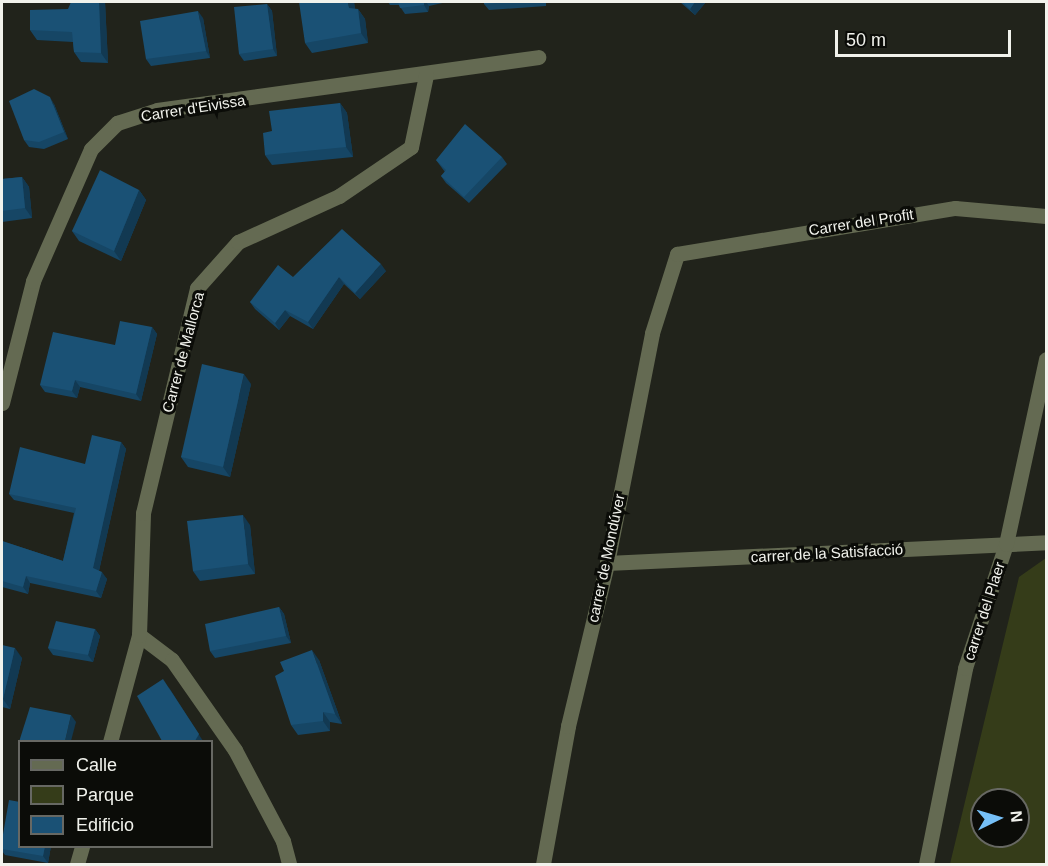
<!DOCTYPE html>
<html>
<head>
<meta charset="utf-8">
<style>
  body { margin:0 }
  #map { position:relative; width:1048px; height:866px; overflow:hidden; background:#21231b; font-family:Helvetica,sans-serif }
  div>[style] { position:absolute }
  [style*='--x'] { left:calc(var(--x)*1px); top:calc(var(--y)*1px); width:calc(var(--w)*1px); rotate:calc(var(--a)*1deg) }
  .green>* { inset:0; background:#353c19 }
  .street>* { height:15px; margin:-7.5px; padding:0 7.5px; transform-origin:7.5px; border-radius:7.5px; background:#646a52 }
  .wall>* { inset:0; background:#164665 }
  .shaded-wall>* { inset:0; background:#123952 }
  .building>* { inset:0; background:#1a5175 }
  span { translate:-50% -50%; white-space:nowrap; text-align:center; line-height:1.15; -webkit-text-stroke:6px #0b0c08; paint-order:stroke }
  .street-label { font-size:15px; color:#f1f2ec }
  .frame { position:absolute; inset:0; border:3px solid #f1f2ec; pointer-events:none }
  .legend { position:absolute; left:18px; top:740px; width:195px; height:108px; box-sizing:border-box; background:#0b0c08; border:2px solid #676863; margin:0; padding:8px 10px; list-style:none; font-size:18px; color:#f1f2ec }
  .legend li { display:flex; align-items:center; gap:12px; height:30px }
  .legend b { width:30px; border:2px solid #676863 }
  .north { position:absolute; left:970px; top:788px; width:60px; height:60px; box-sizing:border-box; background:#0b0c08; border:2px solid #676863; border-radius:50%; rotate:85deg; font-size:16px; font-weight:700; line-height:24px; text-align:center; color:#f1f2ec }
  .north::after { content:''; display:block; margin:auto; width:21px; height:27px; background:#76c0f7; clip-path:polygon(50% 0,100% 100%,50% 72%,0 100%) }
  .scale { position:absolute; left:835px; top:30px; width:176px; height:27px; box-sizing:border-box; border:3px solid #f1f2ec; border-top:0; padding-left:8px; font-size:18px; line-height:21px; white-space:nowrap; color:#f1f2ec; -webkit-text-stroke:4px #0b0c08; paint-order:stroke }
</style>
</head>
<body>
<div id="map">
  <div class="green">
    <div style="clip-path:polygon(evenodd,1046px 558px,1046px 864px,950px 864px,1019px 577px,1046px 558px,982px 800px,1018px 800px,1018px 836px,982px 836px,982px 800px)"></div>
  </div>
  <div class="street">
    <div style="--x:2;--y:403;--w:126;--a:-75.7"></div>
    <div style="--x:33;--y:281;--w:144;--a:-66.3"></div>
    <div style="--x:91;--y:149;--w:37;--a:-45"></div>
    <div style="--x:117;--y:123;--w:42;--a:-18"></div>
    <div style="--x:157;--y:110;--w:385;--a:-7.9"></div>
    <div style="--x:607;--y:563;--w:440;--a:-2.7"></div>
    <div style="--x:139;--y:635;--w:41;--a:37.1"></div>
    <div style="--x:172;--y:660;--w:110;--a:55"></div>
    <div style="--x:235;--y:750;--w:103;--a:62.2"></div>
    <div style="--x:283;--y:841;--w:24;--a:75"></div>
    <div style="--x:110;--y:742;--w:111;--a:-74.8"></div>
    <div style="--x:139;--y:635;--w:122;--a:-88.1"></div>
    <div style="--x:143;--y:513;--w:231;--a:-76.5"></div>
    <div style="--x:197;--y:288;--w:62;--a:-48.3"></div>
    <div style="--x:238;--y:242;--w:111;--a:-24.5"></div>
    <div style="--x:339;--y:196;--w:87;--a:-34.2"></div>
    <div style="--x:411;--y:147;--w:74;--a:-78.2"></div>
    <div style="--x:77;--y:864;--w:19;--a:-74"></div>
    <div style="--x:543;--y:864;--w:140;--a:-79.7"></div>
    <div style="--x:568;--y:726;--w:168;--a:-76.5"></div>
    <div style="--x:607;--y:563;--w:234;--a:-78.9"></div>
    <div style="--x:652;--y:333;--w:83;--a:-72.4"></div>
    <div style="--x:677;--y:254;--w:282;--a:-9.4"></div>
    <div style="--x:955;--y:208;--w:91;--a:5"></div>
    <div style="--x:926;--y:864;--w:200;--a:-78.7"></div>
    <div style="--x:965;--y:668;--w:131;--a:-71.7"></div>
    <div style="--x:1006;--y:544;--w:189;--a:-77.8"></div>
  </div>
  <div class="wall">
    <div style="clip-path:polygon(105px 2px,108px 63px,81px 62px,74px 52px,73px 42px,37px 40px,30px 30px,68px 9px)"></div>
    <div style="clip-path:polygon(354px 2px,355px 9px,358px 9px,365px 19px,368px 43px,312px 53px,305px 43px)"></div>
    <div style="clip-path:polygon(388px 2px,447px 2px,429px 6px,428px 12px,405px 14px,399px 5px,390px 5px)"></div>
    <div style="clip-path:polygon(484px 2px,546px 2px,546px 6px,489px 10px,484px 4px)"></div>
    <div style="clip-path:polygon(680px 2px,706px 2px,695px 15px)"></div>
    <div style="clip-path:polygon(267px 4px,272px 11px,277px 56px,244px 61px,239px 54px)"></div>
    <div style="clip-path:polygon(203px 18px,210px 58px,151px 66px,146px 59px)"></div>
    <div style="clip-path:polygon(340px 103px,347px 113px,353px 157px,272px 165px,265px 155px,272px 131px)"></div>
    <div style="clip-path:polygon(54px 104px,68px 139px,44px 149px,29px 147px,24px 140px)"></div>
    <div style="clip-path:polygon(502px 157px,507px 164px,469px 203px,446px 183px,441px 176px,445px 172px,436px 160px)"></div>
    <div style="clip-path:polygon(22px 177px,29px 187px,32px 218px,2px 222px,2px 179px)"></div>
    <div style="clip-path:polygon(139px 190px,146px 200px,121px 261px,79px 241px,72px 231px)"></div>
    <div style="clip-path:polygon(386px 271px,360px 299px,344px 284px,313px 329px,290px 316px,279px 330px,255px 309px,250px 302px,293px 277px)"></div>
    <div style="clip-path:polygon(152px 327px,157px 334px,141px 401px,80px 387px,77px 398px,45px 392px,40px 385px,115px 345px)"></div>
    <div style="clip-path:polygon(251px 384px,230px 477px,188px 467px,181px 457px)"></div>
    <div style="clip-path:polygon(121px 442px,126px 449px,99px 571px,107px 579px,101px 598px,30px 583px,28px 594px,2px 587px,2px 541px,63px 561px,74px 513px,14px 500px,9px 494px,85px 464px)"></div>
    <div style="clip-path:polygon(250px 525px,255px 574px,200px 581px,193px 571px)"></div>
    <div style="clip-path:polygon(279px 607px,284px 614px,291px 643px,215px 658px,210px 651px)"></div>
    <div style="clip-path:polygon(95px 629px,100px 636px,93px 662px,53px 655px,48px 648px)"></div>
    <div style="clip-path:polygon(2px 645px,22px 658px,10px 709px,2px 707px)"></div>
    <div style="clip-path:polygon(319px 660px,342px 724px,330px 722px,330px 731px,298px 735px,291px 725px)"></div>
    <div style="clip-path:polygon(2px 840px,20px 846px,51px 846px,48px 863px,5px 855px,2px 851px)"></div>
  </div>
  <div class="shaded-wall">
    <div style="clip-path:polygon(99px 2px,105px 2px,108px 63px,101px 53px)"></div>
    <div style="clip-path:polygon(348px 2px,354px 2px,356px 18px,349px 8px)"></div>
    <div style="clip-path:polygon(424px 2px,426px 2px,429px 6px,428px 12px,424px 5px)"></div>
    <div style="clip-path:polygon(695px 2px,706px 2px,695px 15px,690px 9px)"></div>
    <div style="clip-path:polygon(267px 4px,272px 11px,277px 56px,273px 49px)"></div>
    <div style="clip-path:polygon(358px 9px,365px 19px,368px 43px,361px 33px)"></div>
    <div style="clip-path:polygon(198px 11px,203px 18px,210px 58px,206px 51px)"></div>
    <div style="clip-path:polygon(50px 97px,54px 104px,68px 139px,64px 132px)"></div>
    <div style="clip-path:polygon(340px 103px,347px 113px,353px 157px,346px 147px)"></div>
    <div style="clip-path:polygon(22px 177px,29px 187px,32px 218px,25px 208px)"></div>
    <div style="clip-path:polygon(139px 190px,146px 200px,121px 261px,114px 251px)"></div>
    <div style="clip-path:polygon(381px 264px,386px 271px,360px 299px,355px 293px)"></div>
    <div style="clip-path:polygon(339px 277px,344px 284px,313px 329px,308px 322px)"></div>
    <div style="clip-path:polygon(285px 310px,290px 316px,279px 330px,275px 323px)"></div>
    <div style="clip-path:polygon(152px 327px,157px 334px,141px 401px,136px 394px)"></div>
    <div style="clip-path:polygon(244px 374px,251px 384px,230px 477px,223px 467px)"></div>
    <div style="clip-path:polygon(75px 380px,80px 387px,77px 398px,72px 391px)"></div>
    <div style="clip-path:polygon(121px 442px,126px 449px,98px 575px,93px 568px)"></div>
    <div style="clip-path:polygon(243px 515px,250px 525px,255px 574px,248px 564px)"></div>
    <div style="clip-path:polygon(102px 572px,107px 579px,101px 598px,96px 591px)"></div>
    <div style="clip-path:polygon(26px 576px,30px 583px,28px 594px,23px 587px)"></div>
    <div style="clip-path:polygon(279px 607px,284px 614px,291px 643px,286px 636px)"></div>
    <div style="clip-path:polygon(95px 629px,100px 636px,93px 662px,88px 655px)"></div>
    <div style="clip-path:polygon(15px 648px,22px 658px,10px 709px,3px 699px)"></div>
    <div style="clip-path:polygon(312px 650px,319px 660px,342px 724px,335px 714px)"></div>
    <div style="clip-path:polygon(168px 686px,203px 741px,195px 741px)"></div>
    <div style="clip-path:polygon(323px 712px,330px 722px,330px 731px,323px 721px)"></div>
    <div style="clip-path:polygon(71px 715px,76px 722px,71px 741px,65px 741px)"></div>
    <div style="clip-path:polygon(45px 846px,51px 846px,48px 863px,43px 856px)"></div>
  </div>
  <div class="building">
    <div style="clip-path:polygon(71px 2px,99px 2px,101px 53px,74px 52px,72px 32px,30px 30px,30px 10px,68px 9px)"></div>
    <div style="clip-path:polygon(299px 2px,348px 2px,349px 8px,358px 9px,361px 33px,305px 43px)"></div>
    <div style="clip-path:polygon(398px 2px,424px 2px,424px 5px,400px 8px)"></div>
    <div style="clip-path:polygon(484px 2px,511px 2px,484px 4px)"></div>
    <div style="clip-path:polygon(682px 2px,695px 2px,690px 9px)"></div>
    <div style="clip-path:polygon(267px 4px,273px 49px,239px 54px,234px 7px)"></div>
    <div style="clip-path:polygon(198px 11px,206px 51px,146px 59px,140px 21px)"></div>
    <div style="clip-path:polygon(34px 89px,50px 97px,64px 132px,39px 142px,24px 140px,9px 101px)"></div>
    <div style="clip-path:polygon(340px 103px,346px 147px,265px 155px,263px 133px,272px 131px,269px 111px)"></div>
    <div style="clip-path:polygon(465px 124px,502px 157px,464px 197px,441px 176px,446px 170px,436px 160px)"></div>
    <div style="clip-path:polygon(100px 170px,139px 190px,114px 251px,72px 231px)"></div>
    <div style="clip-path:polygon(22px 177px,25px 208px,2px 211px,2px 179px)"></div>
    <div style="clip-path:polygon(342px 229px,381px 264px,355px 293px,339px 277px,308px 322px,285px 310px,275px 323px,250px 302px,278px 265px,293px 277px)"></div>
    <div style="clip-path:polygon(120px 321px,152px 327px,136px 394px,75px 380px,72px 391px,40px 385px,53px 332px,115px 345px)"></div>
    <div style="clip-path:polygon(202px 364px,244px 374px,223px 467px,181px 457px)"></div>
    <div style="clip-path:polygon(92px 435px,121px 442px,93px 568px,102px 572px,96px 591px,26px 576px,23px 587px,2px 581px,2px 541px,63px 561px,76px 508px,9px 494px,20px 447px,85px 464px)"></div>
    <div style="clip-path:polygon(243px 515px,248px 564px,193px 571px,187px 521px)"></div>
    <div style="clip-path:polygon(279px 607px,286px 636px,210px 651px,205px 624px)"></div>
    <div style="clip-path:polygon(56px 621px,95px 629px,88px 655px,48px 648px)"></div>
    <div style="clip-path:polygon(2px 645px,15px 648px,3px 699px,2px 699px)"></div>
    <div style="clip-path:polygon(312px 650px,335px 714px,323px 712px,323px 721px,291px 725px,275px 676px,284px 671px,280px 662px)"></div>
    <div style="clip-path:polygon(163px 679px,199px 734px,195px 741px,162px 741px,137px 696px)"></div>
    <div style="clip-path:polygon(30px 707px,71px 715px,65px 741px,19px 742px)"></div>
    <div style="clip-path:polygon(9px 800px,20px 802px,20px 846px,45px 846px,43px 856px,2px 849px,2px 840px)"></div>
  </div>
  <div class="street-label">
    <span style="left:193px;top:108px;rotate:-9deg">Carrer d'Eivissa</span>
    <span style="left:861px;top:222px;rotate:-9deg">Carrer del Profit</span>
    <span style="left:183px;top:352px;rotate:-75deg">Carrer de Mallorca</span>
    <span style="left:827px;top:553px;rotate:-3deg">carrer de la Satisfacció</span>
    <span style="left:606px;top:558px;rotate:-78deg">carrer de Mondúver</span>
    <span style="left:984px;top:611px;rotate:-72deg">carrer del Plaer</span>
  </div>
  <div class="frame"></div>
  <ul class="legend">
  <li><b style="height:8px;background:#646a52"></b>Calle</li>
  <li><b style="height:16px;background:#353c19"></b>Parque</li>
  <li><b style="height:16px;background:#1a5175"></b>Edificio</li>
  </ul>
  <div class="north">N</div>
  <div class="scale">50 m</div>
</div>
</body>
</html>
